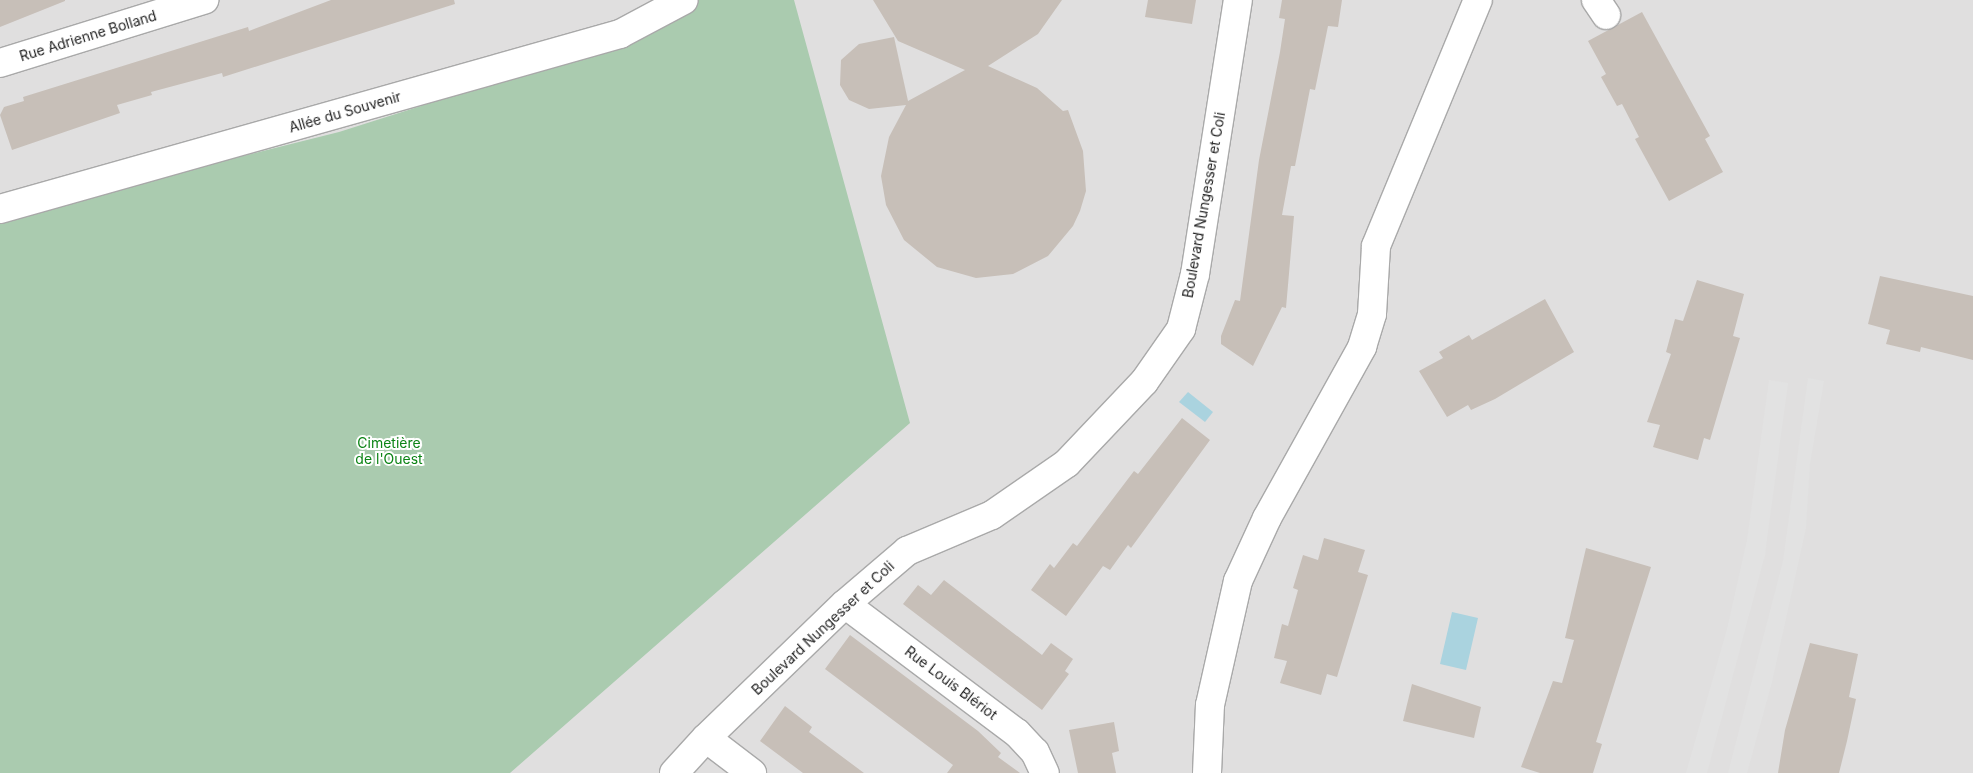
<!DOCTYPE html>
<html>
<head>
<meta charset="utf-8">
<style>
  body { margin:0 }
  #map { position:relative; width:1973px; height:773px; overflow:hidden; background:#f2efe9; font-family:Inter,sans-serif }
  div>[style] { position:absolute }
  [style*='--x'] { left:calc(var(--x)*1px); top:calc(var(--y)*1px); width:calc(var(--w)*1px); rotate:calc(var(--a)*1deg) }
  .residential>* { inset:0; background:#e0dfdf }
  .cemetery>* { inset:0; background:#aacbaf }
  .parking>* { inset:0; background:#e2e2e2 }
  .water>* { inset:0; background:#aad3df }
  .building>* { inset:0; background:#c7bfb8 }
  .roads { filter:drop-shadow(1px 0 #a9a9a9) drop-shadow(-1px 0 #a9a9a9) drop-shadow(0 1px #a9a9a9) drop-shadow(0 -1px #a9a9a9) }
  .minor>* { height:28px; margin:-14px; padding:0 14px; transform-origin:14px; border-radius:14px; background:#fff }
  span { translate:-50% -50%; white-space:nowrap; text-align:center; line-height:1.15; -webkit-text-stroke:4px #fff; paint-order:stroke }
  .street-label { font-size:14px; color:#222 }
  .park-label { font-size:14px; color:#0c8416 }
</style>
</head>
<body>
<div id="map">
  <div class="residential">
    <div style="clip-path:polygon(0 0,1973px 0,1973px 773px,0 773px)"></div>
  </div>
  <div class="cemetery">
    <div style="clip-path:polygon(694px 0,794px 0,910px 423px,510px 773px,0 773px,0 217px,339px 132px,623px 42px)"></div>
  </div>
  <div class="parking">
    <div style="clip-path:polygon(1808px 378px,1824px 381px,1810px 464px,1806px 528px,1772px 682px,1747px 773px,1728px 773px,1783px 561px)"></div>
    <div style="clip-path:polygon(1769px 380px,1788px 383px,1765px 555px,1707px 773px,1686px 773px,1727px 629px,1747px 540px)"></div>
  </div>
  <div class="water">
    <div style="clip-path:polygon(1188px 392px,1213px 412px,1205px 422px,1179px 402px)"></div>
    <div style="clip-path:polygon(1452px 612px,1478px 618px,1466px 670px,1440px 664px)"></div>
  </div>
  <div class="building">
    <div style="clip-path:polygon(0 0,65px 0,65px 1px,0 27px)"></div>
    <div style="clip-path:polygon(331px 0,454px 0,455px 4px,223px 77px,222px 73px,151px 92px,152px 95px,117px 105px,120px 113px,12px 150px,0 115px,4px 107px,24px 101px,23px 97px,248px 27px,249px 31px)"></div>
    <div style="clip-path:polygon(873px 0,1062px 0,1038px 34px,988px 66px,1037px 88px,1063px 111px,1068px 110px,1083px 151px,1086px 191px,1080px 211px,1073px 226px,1048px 256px,1013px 274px,976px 278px,937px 267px,904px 240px,886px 205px,881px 176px,889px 137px,906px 105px,869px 109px,849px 100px,840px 85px,841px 60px,859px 44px,894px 37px,908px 101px,965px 70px,898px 41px)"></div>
    <div style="clip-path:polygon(1148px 0,1196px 0,1192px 24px,1145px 17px)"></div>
    <div style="clip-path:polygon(1282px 0,1342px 0,1338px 27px,1328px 26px,1315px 90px,1310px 89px,1295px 166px,1291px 166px,1282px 215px,1294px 216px,1286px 308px,1282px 307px,1253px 366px,1221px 344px,1221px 336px,1235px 300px,1240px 301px,1259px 160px,1280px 52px,1285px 19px,1279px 18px)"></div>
    <div style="clip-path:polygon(1642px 12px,1710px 136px,1705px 139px,1723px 172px,1669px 201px,1635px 139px,1639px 137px,1622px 104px,1617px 106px,1601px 77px,1606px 74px,1588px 41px)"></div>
    <div style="clip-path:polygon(1880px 276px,1973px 296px,1973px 360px,1921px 347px,1920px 352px,1886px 344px,1890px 330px,1868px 324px)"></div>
    <div style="clip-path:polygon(1697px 280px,1744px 294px,1733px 336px,1740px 338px,1710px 440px,1704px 438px,1698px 460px,1653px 447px,1660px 425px,1647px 422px,1671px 354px,1666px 352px,1675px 319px,1683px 321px)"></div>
    <div style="clip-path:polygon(1545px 299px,1574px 352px,1495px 399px,1471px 410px,1468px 405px,1447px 417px,1419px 371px,1443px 358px,1439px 352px,1469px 335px,1472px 340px)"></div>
    <div style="clip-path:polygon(1182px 418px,1210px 440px,1131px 548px,1128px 545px,1110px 570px,1103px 566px,1066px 616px,1031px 590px,1050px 564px,1054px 568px,1073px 543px,1077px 546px,1134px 471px,1138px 474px)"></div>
    <div style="clip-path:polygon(1324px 538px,1365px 550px,1358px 572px,1368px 575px,1337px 677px,1327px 674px,1321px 695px,1280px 683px,1287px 661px,1274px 658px,1282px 624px,1288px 626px,1298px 590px,1293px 588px,1303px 555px,1318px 560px)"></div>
    <div style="clip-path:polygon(1586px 548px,1651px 567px,1596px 742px,1602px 744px,1593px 773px,1540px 773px,1521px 767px,1553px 681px,1562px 683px,1574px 640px,1565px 638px)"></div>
    <div style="clip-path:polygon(944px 580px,1042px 655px,1051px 643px,1073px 659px,1065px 671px,1069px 674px,1042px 710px,903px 604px,918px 585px,931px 595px)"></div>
    <div style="clip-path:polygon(850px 635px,978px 731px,1001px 753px,998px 757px,1020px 773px,947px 773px,953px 765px,825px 669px)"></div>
    <div style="clip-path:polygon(1810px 643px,1858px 654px,1849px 697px,1856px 699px,1847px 741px,1839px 773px,1778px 773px,1785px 730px)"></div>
    <div style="clip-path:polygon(1412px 684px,1481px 707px,1474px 738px,1403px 721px)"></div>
    <div style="clip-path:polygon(785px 706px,812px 727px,809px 732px,864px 773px,803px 773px,760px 741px)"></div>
    <div style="clip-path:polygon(1114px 722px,1119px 751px,1112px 753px,1116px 773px,1078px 773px,1069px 730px)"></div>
  </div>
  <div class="roads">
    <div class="minor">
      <div style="--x:1596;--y:0;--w:18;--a:56"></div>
      <div style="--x:0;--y:63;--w:214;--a:-17.2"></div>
      <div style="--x:0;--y:209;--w:644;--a:-15.76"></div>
      <div style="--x:620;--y:34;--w:72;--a:-28"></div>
      <div style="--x:845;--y:604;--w:215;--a:36.9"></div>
      <div style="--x:1017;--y:733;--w:26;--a:47"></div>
      <div style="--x:1035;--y:752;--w:23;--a:65"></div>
      <div style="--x:706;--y:738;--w:58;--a:37.3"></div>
      <div style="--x:674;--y:773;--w:47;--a:-47.6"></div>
      <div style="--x:706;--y:738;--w:193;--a:-44"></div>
      <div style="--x:845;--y:604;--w:82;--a:-40.5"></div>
      <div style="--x:907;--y:551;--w:92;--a:-23"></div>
      <div style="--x:992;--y:515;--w:91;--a:-34.7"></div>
      <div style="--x:1067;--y:463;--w:112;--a:-46.5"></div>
      <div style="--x:1144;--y:382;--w:65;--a:-55.1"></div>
      <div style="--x:1181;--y:329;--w:57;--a:-75.7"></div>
      <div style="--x:1195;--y:274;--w:277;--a:-81.1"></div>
      <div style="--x:1207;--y:773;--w:68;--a:-87.5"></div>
      <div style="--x:1210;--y:705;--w:127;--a:-77.3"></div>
      <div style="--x:1238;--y:581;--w:69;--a:-65.3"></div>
      <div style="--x:1267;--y:518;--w:196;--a:-60.9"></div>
      <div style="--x:1362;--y:347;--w:34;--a:-73"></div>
      <div style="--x:1372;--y:314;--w:68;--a:-86.6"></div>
      <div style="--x:1376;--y:246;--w:266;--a:-67.5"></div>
    </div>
  </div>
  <div class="street-label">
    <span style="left:88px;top:36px;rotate:-17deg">Rue Adrienne Bolland</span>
    <span style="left:345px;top:112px;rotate:-16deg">Allée du Souvenir</span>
    <span style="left:1204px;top:205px;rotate:-80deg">Boulevard Nungesser et Coli</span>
    <span style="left:823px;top:628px;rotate:-43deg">Boulevard Nungesser et Coli</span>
    <span style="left:951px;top:683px;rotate:37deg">Rue Louis Blériot</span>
  </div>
  <div class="park-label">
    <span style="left:389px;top:451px">Cimetière<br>de l'Ouest</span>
  </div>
</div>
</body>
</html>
